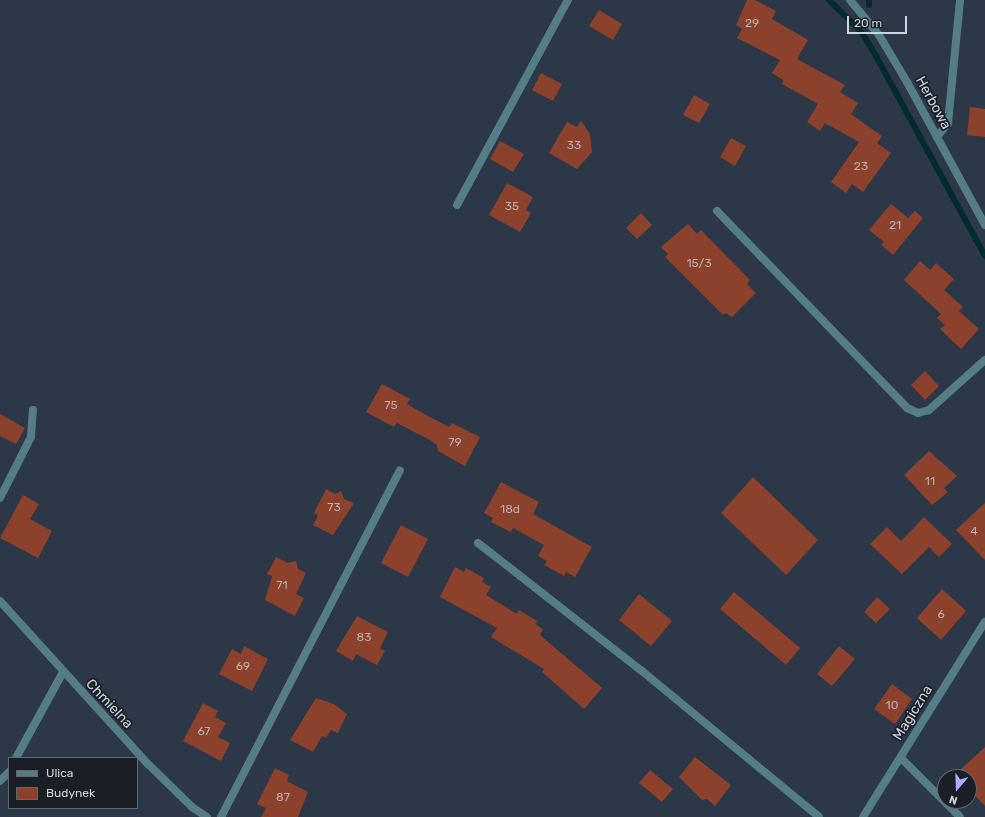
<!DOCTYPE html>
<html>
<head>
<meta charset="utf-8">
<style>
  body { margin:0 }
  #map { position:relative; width:985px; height:817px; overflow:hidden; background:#2c3848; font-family:Rubik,sans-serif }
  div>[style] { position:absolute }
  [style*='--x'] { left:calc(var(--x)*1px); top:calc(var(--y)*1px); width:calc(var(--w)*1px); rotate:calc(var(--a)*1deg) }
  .stream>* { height:6px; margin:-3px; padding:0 3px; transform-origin:3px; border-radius:3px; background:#032b2d }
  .building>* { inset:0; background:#8b412b }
  .service>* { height:8px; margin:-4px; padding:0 4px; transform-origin:4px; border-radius:4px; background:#547d87 }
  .minor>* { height:8px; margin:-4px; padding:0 4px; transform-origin:4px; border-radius:4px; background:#547d87 }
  span { translate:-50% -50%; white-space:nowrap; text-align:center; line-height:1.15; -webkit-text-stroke:3.5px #1a1f26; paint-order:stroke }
  .number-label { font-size:12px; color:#bcaeb0 }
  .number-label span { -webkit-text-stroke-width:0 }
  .street-label { font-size:14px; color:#ccd3dd }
  .legend { position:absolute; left:8px; top:757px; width:130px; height:52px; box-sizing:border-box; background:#1a1f26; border:1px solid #61676f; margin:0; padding:5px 7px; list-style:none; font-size:12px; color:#ccd3dd }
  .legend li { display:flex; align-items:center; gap:8px; height:20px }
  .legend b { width:20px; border:1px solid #61676f }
  .north { position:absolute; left:937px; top:769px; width:40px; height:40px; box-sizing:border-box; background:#1a1f26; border:1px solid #61676f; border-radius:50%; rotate:199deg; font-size:11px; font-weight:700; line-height:16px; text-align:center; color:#ccd3dd }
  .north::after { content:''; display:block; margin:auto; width:14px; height:18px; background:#a9b0fc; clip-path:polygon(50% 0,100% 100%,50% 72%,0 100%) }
  .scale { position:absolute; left:847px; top:16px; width:60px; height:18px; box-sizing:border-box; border:2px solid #ccd3dd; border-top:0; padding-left:5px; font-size:12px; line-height:14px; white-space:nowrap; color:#ccd3dd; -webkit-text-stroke:3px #1a1f26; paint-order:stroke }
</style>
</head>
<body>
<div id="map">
  <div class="stream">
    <div style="--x:829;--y:0;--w:43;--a:44.1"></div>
    <div style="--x:860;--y:30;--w:31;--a:58"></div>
    <div style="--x:876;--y:56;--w:228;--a:61.4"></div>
    <div style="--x:869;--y:0;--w:5;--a:90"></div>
  </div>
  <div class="building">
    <div style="clip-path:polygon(747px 0,755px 0,776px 11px,772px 19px,808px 40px,797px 59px,845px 85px,840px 92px,858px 103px,851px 114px,882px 136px,877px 143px,891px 153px,863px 192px,852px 184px,846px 193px,831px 182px,859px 142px,825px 123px,820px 131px,807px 122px,818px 104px,782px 84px,783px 80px,772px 73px,780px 60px,737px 38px,742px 29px,736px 25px)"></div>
    <div style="clip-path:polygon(599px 10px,622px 24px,613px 40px,589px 26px)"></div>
    <div style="clip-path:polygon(541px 73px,562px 84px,553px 101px,532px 90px)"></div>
    <div style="clip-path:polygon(694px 95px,710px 104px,699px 123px,683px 115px)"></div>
    <div style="clip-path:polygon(970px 107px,985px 109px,985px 137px,967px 135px)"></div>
    <div style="clip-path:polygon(581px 121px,590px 134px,592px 152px,577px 169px,549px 153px,567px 122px,577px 127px)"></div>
    <div style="clip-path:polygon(731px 138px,746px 146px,735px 166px,720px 157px)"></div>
    <div style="clip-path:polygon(500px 141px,524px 154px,513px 172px,490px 159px)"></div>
    <div style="clip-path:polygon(507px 183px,533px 197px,526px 210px,531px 213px,520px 232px,489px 215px)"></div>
    <div style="clip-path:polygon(891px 204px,908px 218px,915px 211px,923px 218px,893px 255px,881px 245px,884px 242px,869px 230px)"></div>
    <div style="clip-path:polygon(641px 213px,652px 225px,637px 239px,626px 228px)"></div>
    <div style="clip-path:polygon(688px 224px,697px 234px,701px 230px,750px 280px,747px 284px,756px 293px,732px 317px,726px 313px,723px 315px,665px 257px,668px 254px,661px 247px)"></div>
    <div style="clip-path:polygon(920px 261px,930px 270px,936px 263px,954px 279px,944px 290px,963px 307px,959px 311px,979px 329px,961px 349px,940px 329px,945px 325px,937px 318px,941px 314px,904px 280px)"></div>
    <div style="clip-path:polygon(925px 371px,939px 386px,925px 400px,911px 385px)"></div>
    <div style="clip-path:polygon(382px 384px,410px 399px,407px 404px,417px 410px,449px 427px,452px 423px,480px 437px,465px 466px,438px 451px,437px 445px,430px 440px,397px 423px,394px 427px,366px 412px)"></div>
    <div style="clip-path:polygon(0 414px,25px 428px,16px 444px,0 436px)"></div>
    <div style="clip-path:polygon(929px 451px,957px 476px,944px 488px,948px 492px,932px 505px,904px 475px)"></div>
    <div style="clip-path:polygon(753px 477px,818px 540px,786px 575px,721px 513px)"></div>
    <div style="clip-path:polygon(501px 482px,539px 502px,533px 514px,592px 547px,575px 577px,566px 572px,564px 576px,544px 565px,547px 561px,538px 556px,544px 545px,513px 528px,511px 532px,491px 522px,493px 518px,484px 513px)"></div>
    <div style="clip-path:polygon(326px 489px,335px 494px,341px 491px,344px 499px,354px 503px,333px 535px,313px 525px,318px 515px,314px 513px)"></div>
    <div style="clip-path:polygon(23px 495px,39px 504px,30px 519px,52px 531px,38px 558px,0 538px)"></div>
    <div style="clip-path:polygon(985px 503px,985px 560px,956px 530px)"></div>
    <div style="clip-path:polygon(924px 517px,952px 544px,939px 557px,929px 547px,902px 574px,870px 544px,887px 527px,901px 541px)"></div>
    <div style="clip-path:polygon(401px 525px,428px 539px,408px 577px,381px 563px)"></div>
    <div style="clip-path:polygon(276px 557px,288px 563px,296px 561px,298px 569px,306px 573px,296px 594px,304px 598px,295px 616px,265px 600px,272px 576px,267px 574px)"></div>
    <div style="clip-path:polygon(455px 567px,464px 572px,466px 568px,484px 578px,482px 582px,491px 587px,486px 595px,517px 614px,519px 610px,537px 621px,535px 624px,543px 629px,540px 635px,602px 688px,584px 709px,542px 672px,544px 669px,491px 637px,497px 628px,440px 597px)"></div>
    <div style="clip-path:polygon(942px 589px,966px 611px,941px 640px,917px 618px)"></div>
    <div style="clip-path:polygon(734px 592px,800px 648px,786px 665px,720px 609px)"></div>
    <div style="clip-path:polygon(639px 594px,672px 621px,651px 646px,619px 620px)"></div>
    <div style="clip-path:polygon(877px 597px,890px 609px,876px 623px,864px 612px)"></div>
    <div style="clip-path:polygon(357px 616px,388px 632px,380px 648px,385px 651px,377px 665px,356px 654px,353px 661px,336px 651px)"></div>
    <div style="clip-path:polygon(244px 646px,268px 659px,252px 691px,219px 674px,232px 649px,241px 654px)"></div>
    <div style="clip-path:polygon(839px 646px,855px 659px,832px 686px,817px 674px)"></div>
    <div style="clip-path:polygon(892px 684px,912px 699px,895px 724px,874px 709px)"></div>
    <div style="clip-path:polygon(316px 698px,334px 704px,347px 714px,338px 733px,331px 730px,326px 738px,322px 736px,313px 752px,290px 740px)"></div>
    <div style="clip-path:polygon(203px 703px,218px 711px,215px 717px,226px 723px,218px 737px,230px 743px,221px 761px,183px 741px)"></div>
    <div style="clip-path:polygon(985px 747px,985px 806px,969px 789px,969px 777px,959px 771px)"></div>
    <div style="clip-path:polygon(695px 757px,731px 785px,715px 806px,707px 799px,702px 800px,679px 777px)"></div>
    <div style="clip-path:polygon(275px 768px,289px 775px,287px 781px,308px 792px,298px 817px,261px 817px,266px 808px,257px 804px)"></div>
    <div style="clip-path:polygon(650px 770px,673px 789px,662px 802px,639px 783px)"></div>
  </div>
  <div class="service">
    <div style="--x:0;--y:498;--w:68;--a:-63.1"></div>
    <div style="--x:31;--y:437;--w:27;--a:-86"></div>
    <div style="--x:16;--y:758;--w:98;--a:-61.3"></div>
    <div style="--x:0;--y:781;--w:13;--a:-45"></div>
  </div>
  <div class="minor">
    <div style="--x:850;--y:0;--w:45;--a:50.4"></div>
    <div style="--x:879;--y:35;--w:55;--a:59.2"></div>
    <div style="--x:907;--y:82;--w:163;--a:61.4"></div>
    <div style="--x:937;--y:137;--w:18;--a:-52"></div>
    <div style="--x:948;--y:123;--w:124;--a:-84.4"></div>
    <div style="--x:457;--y:205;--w:233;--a:-61.6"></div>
    <div style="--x:717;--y:211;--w:274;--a:46"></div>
    <div style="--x:907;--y:408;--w:12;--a:24"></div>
    <div style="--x:918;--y:413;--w:11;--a:-15"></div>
    <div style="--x:929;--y:410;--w:75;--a:-41.8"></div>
    <div style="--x:478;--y:543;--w:208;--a:38"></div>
    <div style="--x:642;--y:671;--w:229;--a:39.5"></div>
    <div style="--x:0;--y:601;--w:220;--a:47.8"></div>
    <div style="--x:148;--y:764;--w:62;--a:44.3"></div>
    <div style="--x:192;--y:807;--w:18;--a:34"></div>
    <div style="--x:901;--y:758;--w:83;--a:45"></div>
    <div style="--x:221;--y:817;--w:390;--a:-62.7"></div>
    <div style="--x:863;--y:817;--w:230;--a:-58"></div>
  </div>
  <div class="number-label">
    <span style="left:752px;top:24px">29</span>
    <span style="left:574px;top:146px">33</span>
    <span style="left:861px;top:167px">23</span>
    <span style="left:512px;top:207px">35</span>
    <span style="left:895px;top:226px">21</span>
    <span style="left:699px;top:264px">15/3</span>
    <span style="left:391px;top:406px">75</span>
    <span style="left:455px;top:443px">79</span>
    <span style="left:930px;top:482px">11</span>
    <span style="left:334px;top:508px">73</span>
    <span style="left:510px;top:510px">18d</span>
    <span style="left:974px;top:532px">4</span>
    <span style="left:282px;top:586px">71</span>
    <span style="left:941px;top:615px">6</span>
    <span style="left:364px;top:638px">83</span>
    <span style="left:243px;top:667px">69</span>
    <span style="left:892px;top:706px">10</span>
    <span style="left:204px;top:732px">67</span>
    <span style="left:283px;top:798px">87</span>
  </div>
  <div class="street-label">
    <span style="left:933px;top:103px;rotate:61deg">Herbowa</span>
    <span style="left:109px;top:704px;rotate:47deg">Chmielna</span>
    <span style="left:913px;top:713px;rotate:-58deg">Magiczna</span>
  </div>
  <ul class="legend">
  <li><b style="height:5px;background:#547d87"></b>Ulica</li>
  <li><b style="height:11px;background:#8b412b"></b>Budynek</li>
  </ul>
  <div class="north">N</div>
  <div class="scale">20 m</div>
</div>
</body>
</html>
